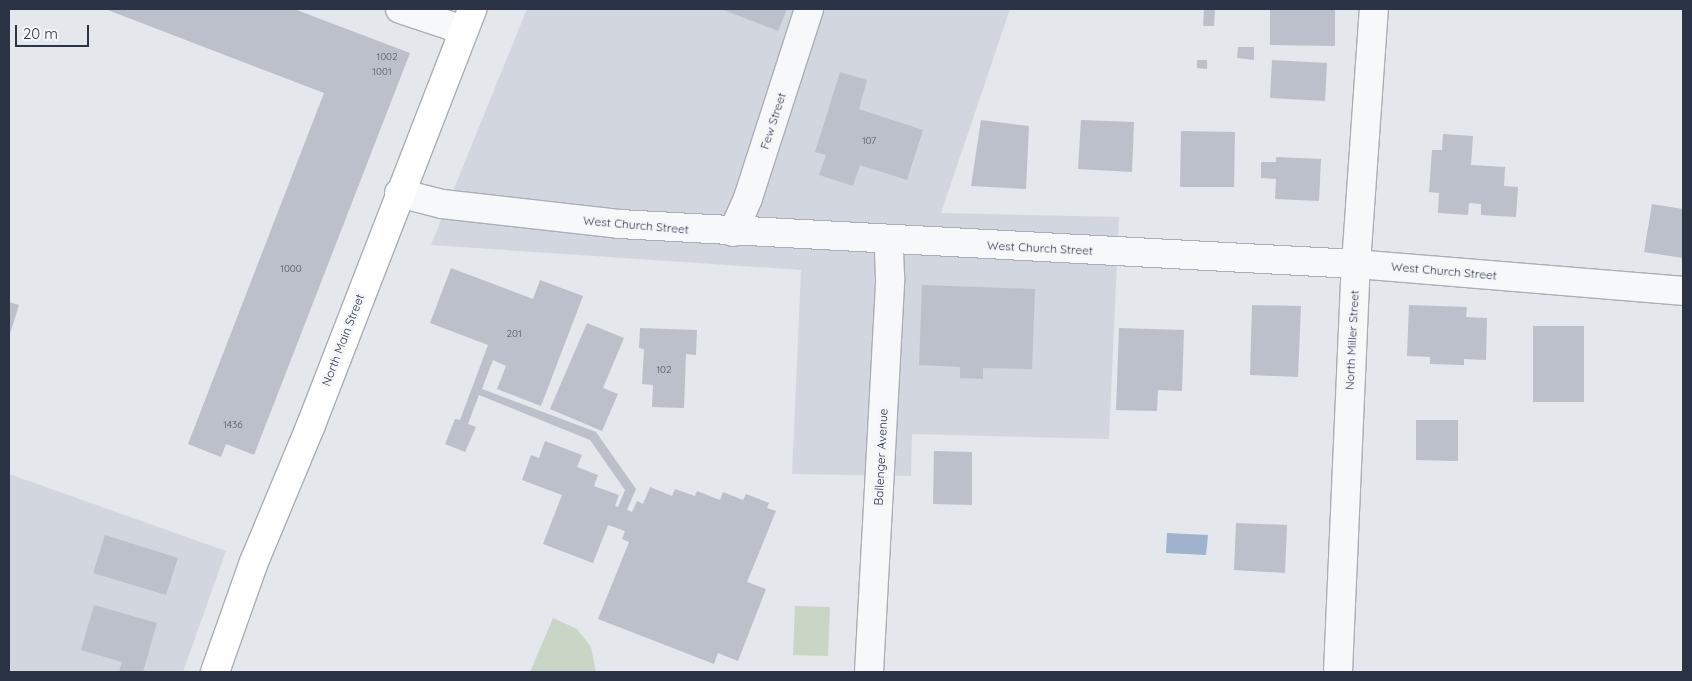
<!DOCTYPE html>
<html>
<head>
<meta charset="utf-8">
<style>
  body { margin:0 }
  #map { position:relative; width:1692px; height:681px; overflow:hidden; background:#e4e7ec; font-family:Quicksand,sans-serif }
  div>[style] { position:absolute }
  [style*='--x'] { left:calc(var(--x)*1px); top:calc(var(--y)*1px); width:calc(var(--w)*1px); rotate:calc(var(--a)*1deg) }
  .built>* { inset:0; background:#d2d6de }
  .green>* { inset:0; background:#c9d6c5 }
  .water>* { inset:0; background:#9fb4cc }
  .building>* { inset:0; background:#bbc0ca }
  .roads { filter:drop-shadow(1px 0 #a9aeb7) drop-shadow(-1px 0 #a9aeb7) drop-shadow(0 1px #a9aeb7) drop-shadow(0 -1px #a9aeb7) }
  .minor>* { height:28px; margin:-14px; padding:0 14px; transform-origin:14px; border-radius:14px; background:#f7f8fa }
  .major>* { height:28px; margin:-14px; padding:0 14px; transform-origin:14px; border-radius:14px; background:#fff }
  span { translate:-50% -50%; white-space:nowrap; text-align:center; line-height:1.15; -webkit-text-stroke:5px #f4f6f9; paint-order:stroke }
  .number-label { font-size:10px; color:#4f5766 }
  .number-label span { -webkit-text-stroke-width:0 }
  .street-label { font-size:12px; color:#2b3445 }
  .frame { position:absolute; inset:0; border:10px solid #2b3445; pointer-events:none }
  .scale { position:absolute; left:15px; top:25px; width:74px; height:22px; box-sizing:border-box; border:2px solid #2b3445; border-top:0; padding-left:6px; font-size:15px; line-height:18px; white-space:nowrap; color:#2b3445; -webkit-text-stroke:4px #f4f6f9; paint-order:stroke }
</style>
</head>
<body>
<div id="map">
  <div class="built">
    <div style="clip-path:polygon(527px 9px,1010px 9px,941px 213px,1119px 217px,1109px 439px,912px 434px,911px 476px,792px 474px,801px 270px,431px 245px)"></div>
    <div style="clip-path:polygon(9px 474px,226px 551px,183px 672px,9px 672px)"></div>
  </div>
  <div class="green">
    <div style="clip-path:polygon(795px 606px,830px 607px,828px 656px,793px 655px)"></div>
    <div style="clip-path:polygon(553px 618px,577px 629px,591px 647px,596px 672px,530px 672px)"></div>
  </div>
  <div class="water">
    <div style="clip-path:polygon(1167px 533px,1208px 535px,1206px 555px,1166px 553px)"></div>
  </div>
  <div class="building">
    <div style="clip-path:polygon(105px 9px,294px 9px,410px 53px,254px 455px,226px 444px,221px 457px,188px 444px,324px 93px)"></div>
    <div style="clip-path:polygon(721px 9px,787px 9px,778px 31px)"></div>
    <div style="clip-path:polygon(1204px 9px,1215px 9px,1214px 26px,1203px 26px)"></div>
    <div style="clip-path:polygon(1270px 9px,1335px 9px,1335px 46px,1270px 45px)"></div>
    <div style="clip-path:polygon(1238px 47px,1254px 47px,1254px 60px,1237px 58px)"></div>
    <div style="clip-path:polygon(1197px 60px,1207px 60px,1207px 69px,1197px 68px)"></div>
    <div style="clip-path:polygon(1272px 60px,1327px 63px,1325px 101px,1270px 98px)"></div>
    <div style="clip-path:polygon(840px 72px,867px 80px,859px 109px,923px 130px,907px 180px,860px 165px,853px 186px,819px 175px,826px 155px,815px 152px)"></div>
    <div style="clip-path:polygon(981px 120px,1029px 126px,1026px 189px,971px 186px)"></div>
    <div style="clip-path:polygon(1081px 120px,1134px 122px,1132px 172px,1078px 169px)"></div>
    <div style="clip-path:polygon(1181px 131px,1235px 132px,1234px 187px,1180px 187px)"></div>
    <div style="clip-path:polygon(1443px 134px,1473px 136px,1471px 165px,1505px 167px,1504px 186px,1518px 187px,1516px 217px,1481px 215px,1481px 204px,1469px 203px,1468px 215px,1438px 213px,1439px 193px,1429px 192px,1432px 150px,1442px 150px)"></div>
    <div style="clip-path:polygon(1276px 157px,1321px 159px,1319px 201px,1275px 199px,1276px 179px,1261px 178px,1261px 162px,1276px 162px)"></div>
    <div style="clip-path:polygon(1652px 204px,1683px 209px,1683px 258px,1644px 252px)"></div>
    <div style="clip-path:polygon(451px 268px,533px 299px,540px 280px,583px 296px,541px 406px,497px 389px,506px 366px,493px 360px,482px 389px,596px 432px,636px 489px,627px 510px,632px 512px,637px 501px,643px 504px,650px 487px,672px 496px,675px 489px,695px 496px,697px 491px,720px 500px,723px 492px,743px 500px,746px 494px,769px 503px,767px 508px,776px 511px,747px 582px,766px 589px,738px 661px,718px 653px,714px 664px,598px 619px,629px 542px,622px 539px,625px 531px,608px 525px,593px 563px,543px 544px,562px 495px,522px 480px,531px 455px,539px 458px,545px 441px,582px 455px,577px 467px,598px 475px,594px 486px,619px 495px,615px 506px,618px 507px,625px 490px,590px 440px,479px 395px,468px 424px,476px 427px,465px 452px,445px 444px,455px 419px,460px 420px,488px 345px,430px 323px)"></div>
    <div style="clip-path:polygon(922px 285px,1035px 289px,1032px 369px,983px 368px,983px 379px,960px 378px,960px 367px,919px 365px)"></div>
    <div style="clip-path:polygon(9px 302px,19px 305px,9px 337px)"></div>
    <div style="clip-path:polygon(1252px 305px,1301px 306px,1298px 377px,1250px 375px)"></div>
    <div style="clip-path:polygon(1409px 305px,1467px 307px,1466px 317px,1487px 318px,1486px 360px,1464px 359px,1464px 365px,1430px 364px,1430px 357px,1407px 356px)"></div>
    <div style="clip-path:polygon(587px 323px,624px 338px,603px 388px,618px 394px,602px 431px,550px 409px)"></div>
    <div style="clip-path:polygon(1533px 326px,1584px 326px,1584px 402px,1533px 402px)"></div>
    <div style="clip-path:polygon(640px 328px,697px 330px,696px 355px,686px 354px,684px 408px,652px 407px,653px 385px,642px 384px,644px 349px,639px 348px)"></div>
    <div style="clip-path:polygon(1119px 328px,1184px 330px,1182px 391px,1158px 390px,1157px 411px,1116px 410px)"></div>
    <div style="clip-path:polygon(1416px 420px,1458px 420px,1458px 461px,1416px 460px)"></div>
    <div style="clip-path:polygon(934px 451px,972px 452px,972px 505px,933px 504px)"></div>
    <div style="clip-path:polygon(1236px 523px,1287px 525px,1285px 573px,1234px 570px)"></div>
    <div style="clip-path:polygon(105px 535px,178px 558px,166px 595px,93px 573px)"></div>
    <div style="clip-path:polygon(94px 605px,157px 623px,143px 672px,119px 672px,122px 662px,81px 650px)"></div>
  </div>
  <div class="roads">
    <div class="minor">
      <div style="--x:400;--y:9;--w:66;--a:18.4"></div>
      <div style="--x:399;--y:193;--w:44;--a:14.3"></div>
      <div style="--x:442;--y:204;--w:178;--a:6.4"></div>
      <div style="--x:619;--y:224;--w:738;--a:3.11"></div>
      <div style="--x:1356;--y:264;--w:328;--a:4.7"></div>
      <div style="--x:733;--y:232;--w:37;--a:-66"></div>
      <div style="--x:748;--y:198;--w:199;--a:-72.1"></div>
      <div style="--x:869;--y:672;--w:395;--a:-86.9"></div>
      <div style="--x:890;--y:278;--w:37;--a:-92"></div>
      <div style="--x:1338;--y:672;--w:408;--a:-87.5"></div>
      <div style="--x:1356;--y:264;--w:256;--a:-86"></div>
    </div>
    <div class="major">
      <div style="--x:215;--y:672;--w:117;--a:-70.5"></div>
      <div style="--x:254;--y:562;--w:148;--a:-67.4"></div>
      <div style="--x:311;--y:425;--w:446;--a:-68.8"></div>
    </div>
  </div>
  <div class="number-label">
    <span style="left:387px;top:57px">1002</span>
    <span style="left:382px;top:72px">1001</span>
    <span style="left:869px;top:141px">107</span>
    <span style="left:291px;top:269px">1000</span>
    <span style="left:514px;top:334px">201</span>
    <span style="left:664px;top:370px">102</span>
    <span style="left:233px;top:425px">1436</span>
  </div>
  <div class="street-label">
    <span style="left:773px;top:121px;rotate:-72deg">Few Street</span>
    <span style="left:636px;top:225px;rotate:5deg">West Church Street</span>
    <span style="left:1040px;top:248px;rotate:3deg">West Church Street</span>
    <span style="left:1444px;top:271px;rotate:5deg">West Church Street</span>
    <span style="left:343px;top:340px;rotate:-69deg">North Main Street</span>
    <span style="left:1352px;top:340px;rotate:-87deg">North Miller Street</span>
    <span style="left:881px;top:457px;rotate:-87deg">Ballenger Avenue</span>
  </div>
  <div class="frame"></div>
  <div class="scale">20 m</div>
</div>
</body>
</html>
